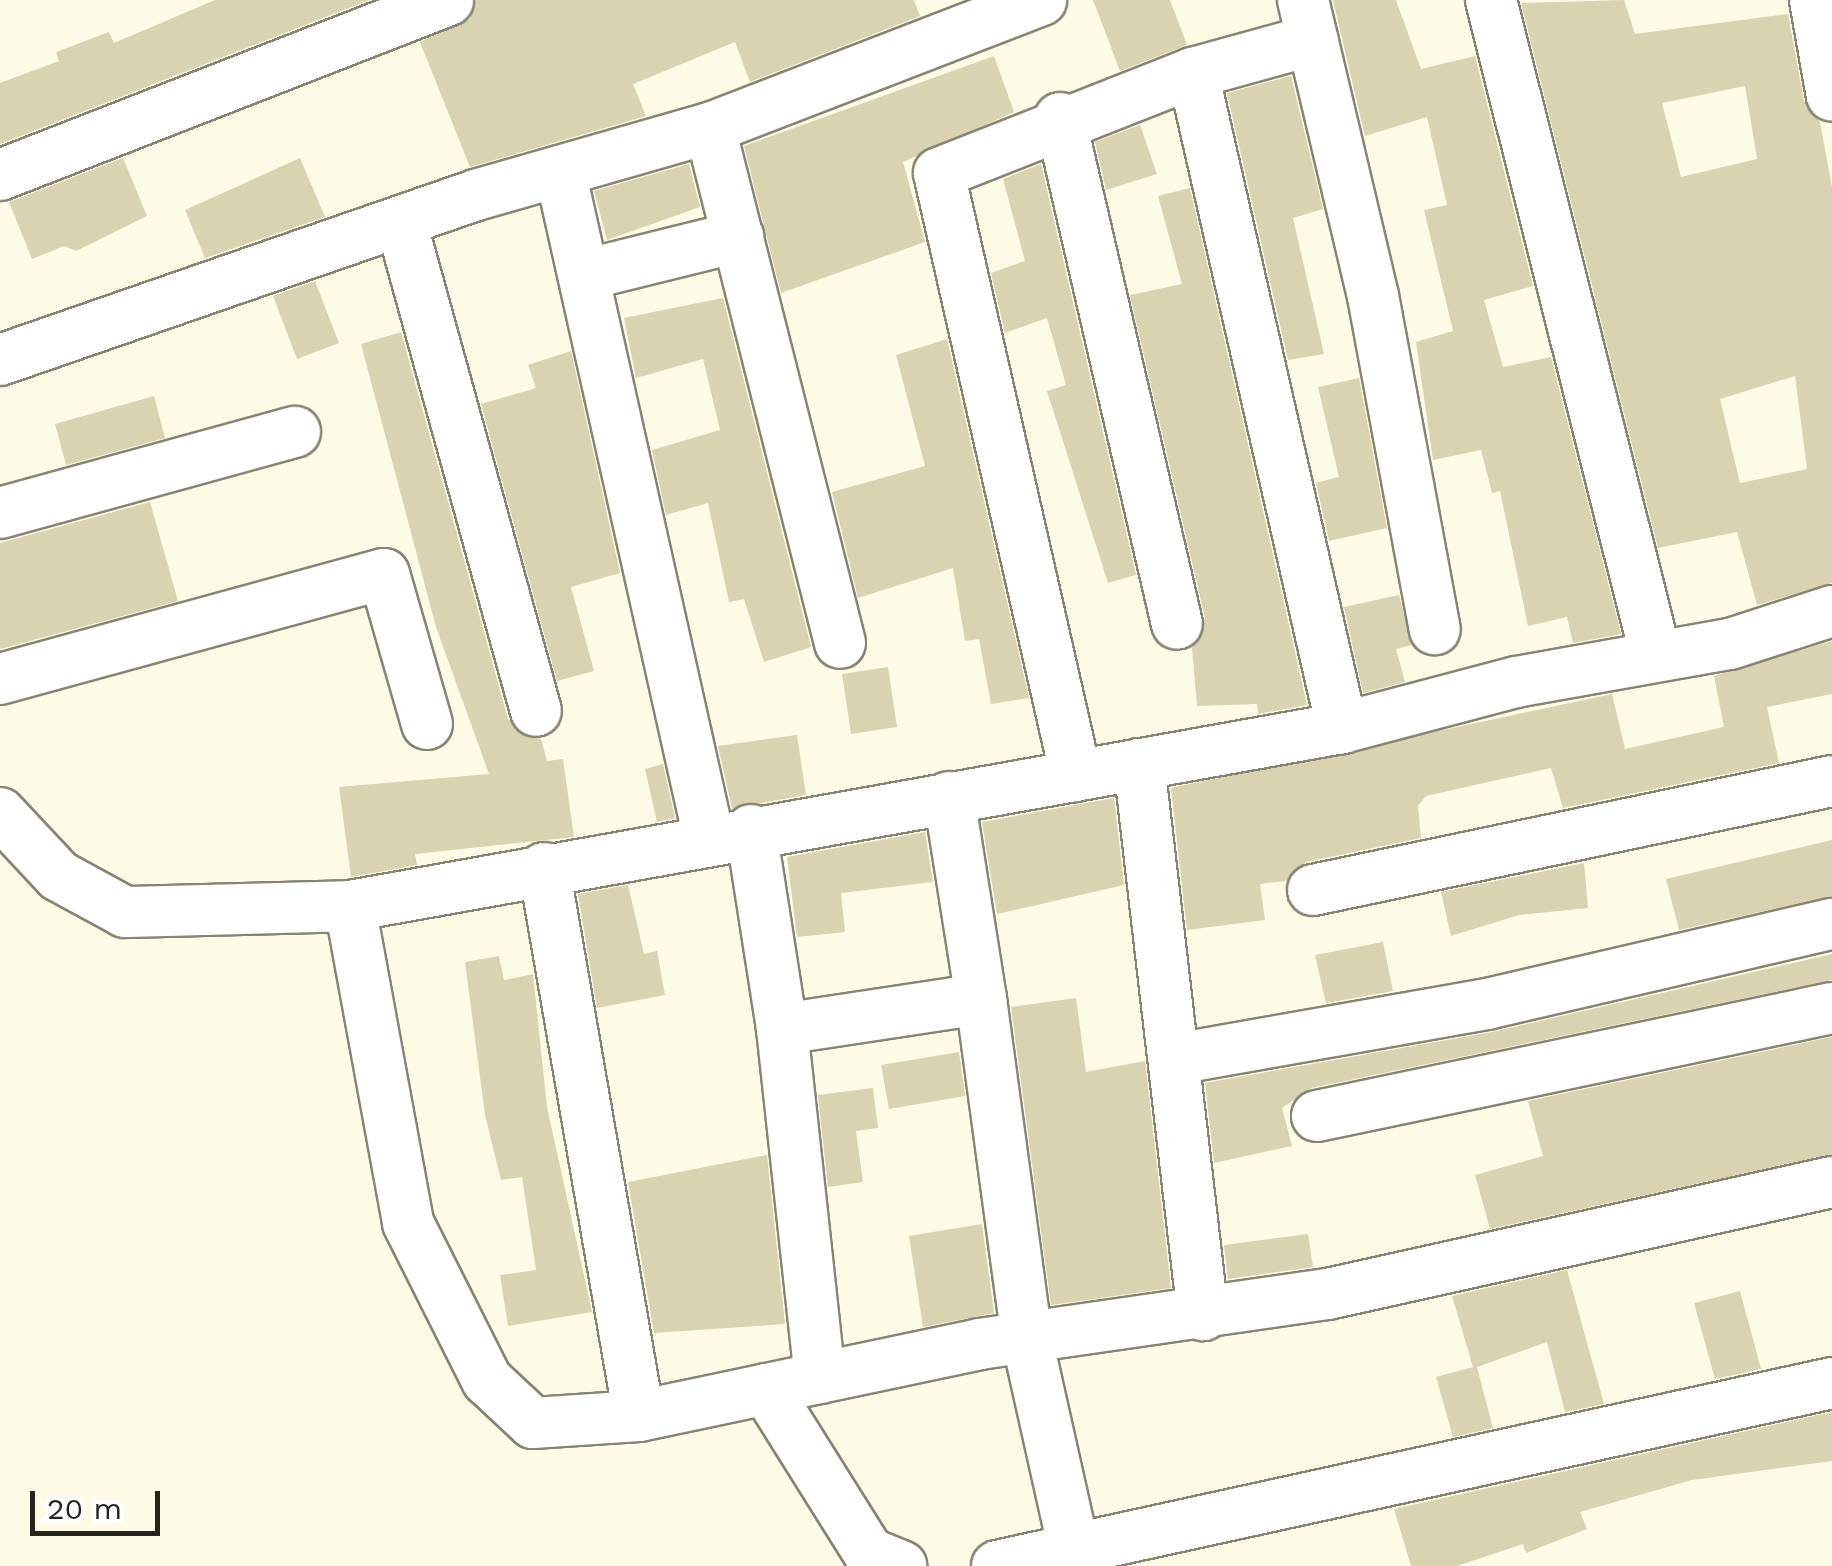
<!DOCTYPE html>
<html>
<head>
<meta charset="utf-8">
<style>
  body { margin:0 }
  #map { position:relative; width:1832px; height:1566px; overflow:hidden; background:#fdfae6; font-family:"Work Sans",sans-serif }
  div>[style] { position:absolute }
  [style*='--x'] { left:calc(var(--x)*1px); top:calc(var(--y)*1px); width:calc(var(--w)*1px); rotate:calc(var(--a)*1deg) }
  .building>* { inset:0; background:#d9d3b1 }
  .roads { filter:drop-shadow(2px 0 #878473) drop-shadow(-2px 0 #878473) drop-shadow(0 2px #878473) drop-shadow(0 -2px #878473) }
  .minor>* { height:50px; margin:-25px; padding:0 25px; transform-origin:25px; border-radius:25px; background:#fff }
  span { translate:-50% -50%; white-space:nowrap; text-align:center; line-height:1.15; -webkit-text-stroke:8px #fff; paint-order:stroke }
  .scale { position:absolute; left:30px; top:1491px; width:130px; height:45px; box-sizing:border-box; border:5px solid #25241d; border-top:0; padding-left:12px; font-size:30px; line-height:35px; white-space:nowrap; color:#25241d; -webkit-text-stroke:8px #fff; paint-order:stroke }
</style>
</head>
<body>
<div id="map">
  <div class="building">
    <div style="clip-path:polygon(215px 0,369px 0,0 144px,0 83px,59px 61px,56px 52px,109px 32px,114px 43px)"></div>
    <div style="clip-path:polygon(476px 0,914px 0,920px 16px,750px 82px,735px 42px,633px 84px,646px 116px,470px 167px,420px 42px,470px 19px)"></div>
    <div style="clip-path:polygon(1093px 0,1170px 0,1187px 45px,1120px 71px)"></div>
    <div style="clip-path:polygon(1333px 0,1396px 0,1421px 69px,1475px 56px,1533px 286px,1484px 300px,1503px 367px,1551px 357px,1621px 634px,1573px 643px,1567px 617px,1528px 626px,1500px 491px,1492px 493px,1481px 450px,1433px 460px,1416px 342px,1453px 331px,1424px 210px,1447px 205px,1427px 117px,1365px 136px)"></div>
    <div style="clip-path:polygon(evenodd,1624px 0,1635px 34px,1788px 14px,1804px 101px,1820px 122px,1832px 187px,1832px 583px,1757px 605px,1737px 532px,1658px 548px,1521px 3px,1624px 0,1745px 86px,1757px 159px,1681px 177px,1662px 103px,1745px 86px,1624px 0,1795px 376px,1807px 469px,1740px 483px,1720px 399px,1795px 376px)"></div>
    <div style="clip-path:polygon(994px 56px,1014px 112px,903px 162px,925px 242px,781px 293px,744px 146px)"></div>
    <div style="clip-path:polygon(1291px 76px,1323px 209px,1293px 218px,1324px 354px,1288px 360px,1227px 93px)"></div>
    <div style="clip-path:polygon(1140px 125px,1157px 174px,1106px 190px,1095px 142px)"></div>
    <div style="clip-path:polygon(123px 158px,147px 216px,76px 251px,64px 246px,32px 259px,9px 202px)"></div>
    <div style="clip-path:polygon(300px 158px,325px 217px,205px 258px,185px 210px)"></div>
    <div style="clip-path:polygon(689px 164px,700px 207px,607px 240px,594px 191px)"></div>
    <div style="clip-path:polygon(1041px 164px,1136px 575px,1108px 583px,1047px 391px,1066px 385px,1047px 318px,1005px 333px,991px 273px,1025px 261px,1003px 179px)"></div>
    <div style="clip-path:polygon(1190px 188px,1307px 705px,1258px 714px,1257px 704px,1197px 706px,1192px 648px,1205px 618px,1130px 295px,1182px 284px,1158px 196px)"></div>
    <div style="clip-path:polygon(315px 281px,339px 343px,297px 359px,273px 296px)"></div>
    <div style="clip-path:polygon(723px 298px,811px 647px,764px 662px,744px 599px,729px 602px,708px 503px,666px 515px,652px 450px,720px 430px,703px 359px,636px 378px,624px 318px)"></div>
    <div style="clip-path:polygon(401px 332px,508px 719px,541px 739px,547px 761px,563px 759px,574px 837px,415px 854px,417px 865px,351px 877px,339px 787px,489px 774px,436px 627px,361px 344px)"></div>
    <div style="clip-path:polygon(947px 339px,1029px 698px,991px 704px,979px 639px,965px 641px,953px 568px,858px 598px,832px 492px,925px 466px,896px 355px)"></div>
    <div style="clip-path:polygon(571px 351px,620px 573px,571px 587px,594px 671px,557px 681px,481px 404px,536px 388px,528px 365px)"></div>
    <div style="clip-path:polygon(1359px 378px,1387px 528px,1329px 541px,1316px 483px,1339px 477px,1318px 387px)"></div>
    <div style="clip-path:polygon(154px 396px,165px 438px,66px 465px,55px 424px)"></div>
    <div style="clip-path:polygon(150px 502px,178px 601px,0 649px,0 543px)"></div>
    <div style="clip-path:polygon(1399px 595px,1412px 645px,1396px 649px,1405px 682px,1363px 693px,1344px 607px)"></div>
    <div style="clip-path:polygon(1832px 641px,1832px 694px,1767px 707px,1779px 763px,1563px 808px,1551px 768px,1426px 796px,1418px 806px,1421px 838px,1306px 862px,1286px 881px,1260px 884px,1265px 920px,1187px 930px,1171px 788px,1612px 694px,1625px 749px,1724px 727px,1714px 676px)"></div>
    <div style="clip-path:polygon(888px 667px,897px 727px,851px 734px,842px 674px)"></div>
    <div style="clip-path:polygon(797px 735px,806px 795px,732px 808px,718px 746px)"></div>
    <div style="clip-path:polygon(663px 764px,675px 818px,657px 822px,645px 769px)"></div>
    <div style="clip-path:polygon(1114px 798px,1124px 885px,997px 914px,982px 822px)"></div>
    <div style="clip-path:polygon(925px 832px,933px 882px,841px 893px,845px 932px,797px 937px,787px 857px)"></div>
    <div style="clip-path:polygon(1832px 840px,1832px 896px,1679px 930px,1666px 879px)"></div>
    <div style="clip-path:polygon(1584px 863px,1588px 908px,1519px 915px,1451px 936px,1441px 892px)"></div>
    <div style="clip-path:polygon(628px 885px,644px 954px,657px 951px,665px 995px,597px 1008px,578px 894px)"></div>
    <div style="clip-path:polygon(1383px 942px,1393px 991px,1326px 1003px,1315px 955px)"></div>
    <div style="clip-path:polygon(1832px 954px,1832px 980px,1311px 1088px,1282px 1108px,1292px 1146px,1214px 1163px,1205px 1083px,1492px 1032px)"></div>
    <div style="clip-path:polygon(499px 956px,504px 980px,533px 974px,547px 1107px,592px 1312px,508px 1326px,500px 1275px,536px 1270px,522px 1177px,501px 1180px,485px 1115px,465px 962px)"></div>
    <div style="clip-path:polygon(1076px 998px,1086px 1072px,1145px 1061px,1171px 1288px,1051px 1305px,1011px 1007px)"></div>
    <div style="clip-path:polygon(1832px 1037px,1832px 1154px,1490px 1229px,1475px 1175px,1543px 1156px,1528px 1101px)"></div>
    <div style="clip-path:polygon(959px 1052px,965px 1096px,889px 1109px,881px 1065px)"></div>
    <div style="clip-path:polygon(873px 1088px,878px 1128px,856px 1131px,863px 1182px,828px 1187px,818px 1095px)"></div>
    <div style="clip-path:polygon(767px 1155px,785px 1324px,654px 1333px,628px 1182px)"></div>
    <div style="clip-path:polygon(982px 1224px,994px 1313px,923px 1327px,909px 1236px)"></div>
    <div style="clip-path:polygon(1308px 1234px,1313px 1267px,1228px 1279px,1224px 1245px)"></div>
    <div style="clip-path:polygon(1567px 1270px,1604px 1404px,1565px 1412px,1547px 1342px,1477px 1367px,1493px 1428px,1453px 1437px,1436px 1377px,1473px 1367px,1452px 1296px)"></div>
    <div style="clip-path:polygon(1740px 1291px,1761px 1369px,1715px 1379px,1694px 1303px)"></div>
    <div style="clip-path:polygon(1832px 1412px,1832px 1461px,1692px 1480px,1580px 1512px,1587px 1529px,1526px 1553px,1523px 1544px,1457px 1566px,1411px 1566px,1394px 1509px)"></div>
  </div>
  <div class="roads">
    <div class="minor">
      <div style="--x:1303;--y:0;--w:304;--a:76.7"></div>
      <div style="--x:1373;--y:296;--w:339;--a:79.5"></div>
      <div style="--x:1491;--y:0;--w:677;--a:75.9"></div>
      <div style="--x:1815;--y:0;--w:97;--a:80"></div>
      <div style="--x:1193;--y:73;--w:124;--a:-15.4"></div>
      <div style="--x:1060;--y:118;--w:519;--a:76.98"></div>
      <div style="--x:710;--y:128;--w:531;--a:75.83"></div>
      <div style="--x:560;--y:171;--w:683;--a:77.41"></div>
      <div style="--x:0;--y:175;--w:481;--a:-21.3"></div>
      <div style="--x:401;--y:222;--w:507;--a:74.57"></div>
      <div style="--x:584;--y:275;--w:159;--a:-13.9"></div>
      <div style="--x:0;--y:360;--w:504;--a:-19.12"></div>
      <div style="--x:476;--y:195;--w:243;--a:-16"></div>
      <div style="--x:710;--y:128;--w:355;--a:-21.1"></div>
      <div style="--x:0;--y:513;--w:306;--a:-15.4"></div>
      <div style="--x:0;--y:679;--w:398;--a:-15.3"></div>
      <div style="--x:384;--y:574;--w:156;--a:74"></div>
      <div style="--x:1139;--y:764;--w:555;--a:83.37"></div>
      <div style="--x:1076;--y:776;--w:618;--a:-102.8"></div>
      <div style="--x:939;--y:173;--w:273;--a:-21.5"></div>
      <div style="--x:1193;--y:73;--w:672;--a:77.18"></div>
      <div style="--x:949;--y:797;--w:205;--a:81"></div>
      <div style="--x:0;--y:813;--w:86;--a:46.9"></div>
      <div style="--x:59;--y:876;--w:75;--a:28.6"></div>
      <div style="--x:125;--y:912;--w:225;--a:-1.5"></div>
      <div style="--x:350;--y:906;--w:322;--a:79.6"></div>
      <div style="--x:408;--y:1223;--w:176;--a:63.3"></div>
      <div style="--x:487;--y:1380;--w:63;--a:43.1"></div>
      <div style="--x:533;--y:1423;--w:106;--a:-3.8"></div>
      <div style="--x:639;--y:1416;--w:349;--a:-11.9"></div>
      <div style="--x:980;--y:1344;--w:352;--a:-8.2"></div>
      <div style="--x:1328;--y:1294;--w:516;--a:-12.53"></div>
      <div style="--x:751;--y:830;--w:201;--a:81.1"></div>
      <div style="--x:544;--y:868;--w:556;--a:80.17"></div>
      <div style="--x:1313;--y:890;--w:530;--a:-11.86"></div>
      <div style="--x:350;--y:906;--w:1008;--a:-10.17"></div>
      <div style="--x:1342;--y:728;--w:180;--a:-14.8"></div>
      <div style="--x:1516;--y:682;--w:217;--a:-10.1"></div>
      <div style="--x:1730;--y:644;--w:107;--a:-17.9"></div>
      <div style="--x:1175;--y:1059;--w:317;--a:-10"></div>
      <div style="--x:1487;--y:1004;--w:354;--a:-13.1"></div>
      <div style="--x:1317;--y:1116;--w:526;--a:-11.84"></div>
      <div style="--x:820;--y:1378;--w:351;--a:-96.2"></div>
      <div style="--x:782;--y:1029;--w:201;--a:-8.6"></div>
      <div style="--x:981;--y:999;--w:343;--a:82.3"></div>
      <div style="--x:1027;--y:1339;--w:215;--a:77.4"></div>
      <div style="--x:766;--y:1389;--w:194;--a:57.9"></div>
      <div style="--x:869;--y:1553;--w:35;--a:22"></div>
      <div style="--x:997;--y:1566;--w:855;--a:-12.36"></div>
    </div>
  </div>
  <div class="scale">20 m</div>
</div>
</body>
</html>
